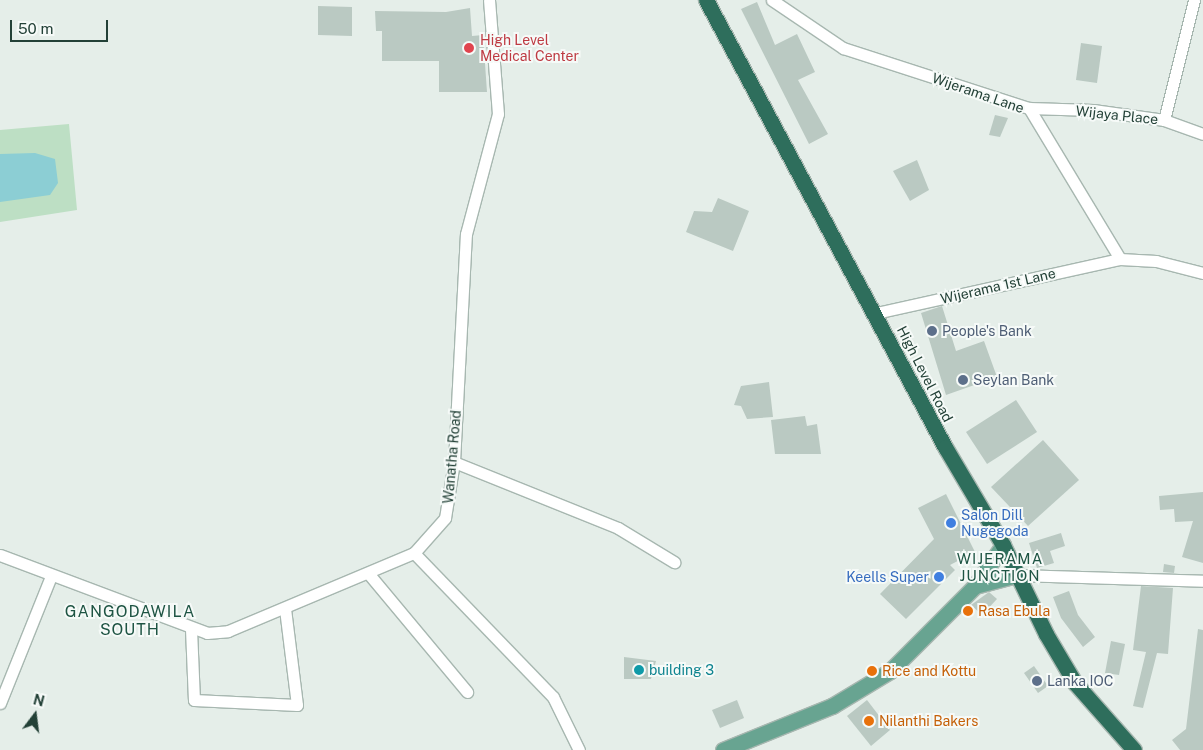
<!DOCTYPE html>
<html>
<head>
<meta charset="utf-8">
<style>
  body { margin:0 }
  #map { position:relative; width:1203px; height:750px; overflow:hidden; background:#e5eee9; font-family:"Public Sans",sans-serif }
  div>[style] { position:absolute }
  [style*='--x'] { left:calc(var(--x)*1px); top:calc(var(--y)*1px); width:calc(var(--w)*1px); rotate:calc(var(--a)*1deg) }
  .green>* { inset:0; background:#bddfc4 }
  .water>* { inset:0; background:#8cced4 }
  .building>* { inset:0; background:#bac9c2 }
  .roads { filter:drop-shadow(1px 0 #a7b7b0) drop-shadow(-1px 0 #a7b7b0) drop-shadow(0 1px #a7b7b0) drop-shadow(0 -1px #a7b7b0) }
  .street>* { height:11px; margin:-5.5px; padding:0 5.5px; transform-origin:5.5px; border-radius:5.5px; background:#fff }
  .primary>* { height:15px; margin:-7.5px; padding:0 7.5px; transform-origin:7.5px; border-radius:7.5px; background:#68a491 }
  .highway>* { height:15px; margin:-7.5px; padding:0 7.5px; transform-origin:7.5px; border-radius:7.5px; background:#2e6e5c }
  .dots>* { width:14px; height:14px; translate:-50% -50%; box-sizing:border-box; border:2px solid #f6faf8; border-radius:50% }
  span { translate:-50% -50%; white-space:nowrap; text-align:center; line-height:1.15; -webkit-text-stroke:4px #f6faf8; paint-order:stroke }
  .health-label { font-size:14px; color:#be3a42 }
  .left { translate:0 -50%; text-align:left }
  .street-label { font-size:14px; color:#234137 }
  .service-label { font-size:14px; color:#4e5e75 }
  .shop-label { font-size:14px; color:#366cbe }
  .right { translate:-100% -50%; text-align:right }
  .food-label { font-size:14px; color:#c56008 }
  .culture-label { font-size:14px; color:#0d838f }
  .neighbourhood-label { font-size:15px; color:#1e5443; letter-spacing:1px }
  .quarter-label { font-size:16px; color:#1e5443; letter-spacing:1px }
  .north { position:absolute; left:10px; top:690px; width:50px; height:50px; -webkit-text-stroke:4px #f6faf8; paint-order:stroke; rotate:15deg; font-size:14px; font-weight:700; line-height:20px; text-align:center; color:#234137 }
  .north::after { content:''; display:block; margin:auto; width:18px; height:22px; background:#234137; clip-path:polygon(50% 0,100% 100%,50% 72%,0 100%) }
  .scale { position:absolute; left:10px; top:20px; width:98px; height:22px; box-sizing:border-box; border:2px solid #234137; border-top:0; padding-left:6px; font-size:15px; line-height:18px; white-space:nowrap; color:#234137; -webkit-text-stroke:4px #f6faf8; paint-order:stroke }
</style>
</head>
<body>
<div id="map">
  <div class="green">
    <div style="clip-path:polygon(69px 124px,77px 210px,0 222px,0 130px)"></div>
  </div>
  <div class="water">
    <div style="clip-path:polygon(35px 153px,55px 159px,58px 183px,50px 195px,0 202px,0 154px)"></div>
  </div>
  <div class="building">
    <div style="clip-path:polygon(757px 2px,775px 45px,797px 34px,815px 72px,798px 80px,828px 134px,809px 144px,741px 9px)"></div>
    <div style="clip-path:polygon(318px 6px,352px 7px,352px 36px,318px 35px)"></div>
    <div style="clip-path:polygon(470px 8px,472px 36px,483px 35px,487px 92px,439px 92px,439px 61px,382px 61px,382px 31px,376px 31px,375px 11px,446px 12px)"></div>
    <div style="clip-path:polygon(1081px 43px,1102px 46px,1097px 83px,1076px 80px)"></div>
    <div style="clip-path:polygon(995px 115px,1008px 118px,1000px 137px,989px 135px)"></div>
    <div style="clip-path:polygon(917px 160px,929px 190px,910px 201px,893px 171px)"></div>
    <div style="clip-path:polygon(718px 198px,749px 211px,733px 251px,686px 232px,694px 211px,712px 212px)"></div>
    <div style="clip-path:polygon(942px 306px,956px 351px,984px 341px,997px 377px,946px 395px,921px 313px)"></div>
    <div style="clip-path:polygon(769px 382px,773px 417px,747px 419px,741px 406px,734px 405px,741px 386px)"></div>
    <div style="clip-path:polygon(1016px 400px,1037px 432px,987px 464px,966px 432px)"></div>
    <div style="clip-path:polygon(805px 416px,807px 426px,817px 424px,821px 454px,775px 454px,771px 420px)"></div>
    <div style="clip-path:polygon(1043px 440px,1079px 480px,1028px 526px,991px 487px)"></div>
    <div style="clip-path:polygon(1203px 492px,1203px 563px,1182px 557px,1193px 521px,1175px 522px,1174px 509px,1160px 510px,1159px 496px)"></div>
    <div style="clip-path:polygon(946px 494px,975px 552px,950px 565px,955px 570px,906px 619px,880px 594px,934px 539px,918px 508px)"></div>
    <div style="clip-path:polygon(1061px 533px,1065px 546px,1050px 551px,1054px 563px,1037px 568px,1029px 543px)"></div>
    <div style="clip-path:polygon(1164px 564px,1175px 566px,1174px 573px,1163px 572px)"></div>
    <div style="clip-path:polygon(1141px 586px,1173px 588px,1168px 654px,1157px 653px,1143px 708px,1133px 706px,1146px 652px,1133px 650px)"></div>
    <div style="clip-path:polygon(1069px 591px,1078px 615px,1095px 637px,1083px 647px,1061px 618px,1053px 597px)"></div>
    <div style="clip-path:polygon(989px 592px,997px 599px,982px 615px,971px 605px)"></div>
    <div style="clip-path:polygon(1198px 629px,1203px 630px,1203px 750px,1180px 750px,1172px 740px,1186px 729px)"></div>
    <div style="clip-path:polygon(1111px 641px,1125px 644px,1119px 675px,1105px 673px)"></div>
    <div style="clip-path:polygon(624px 657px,656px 661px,651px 679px,624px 679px)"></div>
    <div style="clip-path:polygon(1034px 666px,1048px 686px,1038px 693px,1024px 673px)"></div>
    <div style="clip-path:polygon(737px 700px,744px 718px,720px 728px,712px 710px)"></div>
    <div style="clip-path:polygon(867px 700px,890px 730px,871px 746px,847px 716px)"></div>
  </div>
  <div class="roads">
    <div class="street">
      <div style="--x:772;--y:0;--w:86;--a:34.1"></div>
      <div style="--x:843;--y:48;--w:195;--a:17.9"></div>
      <div style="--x:1029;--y:108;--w:64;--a:1.8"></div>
      <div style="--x:1093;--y:110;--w:72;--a:8"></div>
      <div style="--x:1164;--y:120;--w:41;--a:19.7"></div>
      <div style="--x:1029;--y:108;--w:176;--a:58.9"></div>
      <div style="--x:1164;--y:120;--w:124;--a:-76"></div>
      <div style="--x:876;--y:313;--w:250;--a:-12.5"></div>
      <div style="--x:1120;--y:259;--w:36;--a:3"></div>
      <div style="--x:1156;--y:261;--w:49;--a:14.3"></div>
      <div style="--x:454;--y:462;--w:177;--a:21.9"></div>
      <div style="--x:618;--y:528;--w:66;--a:31.3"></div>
      <div style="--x:414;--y:553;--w:200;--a:46"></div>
      <div style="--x:553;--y:697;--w:59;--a:63.9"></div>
      <div style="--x:0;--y:555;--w:221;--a:20.6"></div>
      <div style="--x:207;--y:633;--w:21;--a:-5"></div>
      <div style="--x:228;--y:631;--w:202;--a:-22.8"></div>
      <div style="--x:414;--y:553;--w:47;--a:-48.5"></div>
      <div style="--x:445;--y:518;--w:57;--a:-80.9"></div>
      <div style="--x:454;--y:462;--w:228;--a:-87"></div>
      <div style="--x:466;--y:234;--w:124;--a:-75.1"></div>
      <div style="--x:498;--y:114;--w:114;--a:-94.5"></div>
      <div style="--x:368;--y:573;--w:155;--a:50.2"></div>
      <div style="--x:1017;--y:575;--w:186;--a:1.8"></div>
      <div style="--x:191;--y:629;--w:71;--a:87.6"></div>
      <div style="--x:194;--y:700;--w:103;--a:2.8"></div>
      <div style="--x:297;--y:705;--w:98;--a:-97.1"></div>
      <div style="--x:0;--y:703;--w:137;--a:-68.1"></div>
    </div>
    <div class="primary">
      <div style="--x:975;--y:586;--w:43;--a:-14.7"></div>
      <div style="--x:723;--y:750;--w:118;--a:-22"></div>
      <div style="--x:832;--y:706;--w:68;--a:-31.1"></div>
      <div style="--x:890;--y:671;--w:120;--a:-45"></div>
      <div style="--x:975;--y:586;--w:50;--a:-55.7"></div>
    </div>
    <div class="highway">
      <div style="--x:706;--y:0;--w:507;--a:61.87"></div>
      <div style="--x:945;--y:447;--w:114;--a:59.4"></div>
      <div style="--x:1003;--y:545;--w:99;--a:64.2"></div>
      <div style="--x:1046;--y:634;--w:57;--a:59.4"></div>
      <div style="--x:1075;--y:683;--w:89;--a:48.6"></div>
    </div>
  </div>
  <div class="dots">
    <div style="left:469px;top:48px;background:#e0444e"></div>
    <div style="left:932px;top:331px;background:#5c6f8a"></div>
    <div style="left:963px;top:380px;background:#5c6f8a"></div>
    <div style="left:951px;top:523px;background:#3f7fe0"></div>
    <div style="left:939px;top:577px;background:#3f7fe0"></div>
    <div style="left:968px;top:611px;background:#e8710a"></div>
    <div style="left:639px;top:670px;background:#0f9aa8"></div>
    <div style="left:872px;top:671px;background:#e8710a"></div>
    <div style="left:1037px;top:681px;background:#5c6f8a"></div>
    <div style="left:869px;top:721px;background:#e8710a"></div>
  </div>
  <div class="health-label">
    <span class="left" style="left:480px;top:48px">High Level<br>Medical Center</span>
  </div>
  <div class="street-label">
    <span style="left:978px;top:93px;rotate:19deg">Wijerama Lane</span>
    <span style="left:1117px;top:115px;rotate:6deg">Wijaya Place</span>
    <span style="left:998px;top:286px;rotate:-13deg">Wijerama 1st Lane</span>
    <span style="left:925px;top:374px;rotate:63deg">High Level Road</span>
    <span style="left:452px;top:457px;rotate:-85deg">Wanatha Road</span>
  </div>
  <div class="service-label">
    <span class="left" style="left:942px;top:331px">People's Bank</span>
    <span class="left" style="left:973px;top:380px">Seylan Bank</span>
    <span class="left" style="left:1047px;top:681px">Lanka IOC</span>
  </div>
  <div class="shop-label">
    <span class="left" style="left:961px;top:523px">Salon Dill<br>Nugegoda</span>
    <span class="right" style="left:929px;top:577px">Keells Super</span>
  </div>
  <div class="food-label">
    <span class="left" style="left:978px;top:611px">Rasa Ebula</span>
    <span class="left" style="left:882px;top:671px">Rice and Kottu</span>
    <span class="left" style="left:879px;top:721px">Nilanthi Bakers</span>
  </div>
  <div class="culture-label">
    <span class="left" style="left:649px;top:670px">building 3</span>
  </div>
  <div class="neighbourhood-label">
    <span style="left:1000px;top:567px">WIJERAMA<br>JUNCTION</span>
  </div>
  <div class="quarter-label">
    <span style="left:130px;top:621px">GANGODAWILA<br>SOUTH</span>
  </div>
  <div class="north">N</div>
  <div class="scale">50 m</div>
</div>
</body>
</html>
